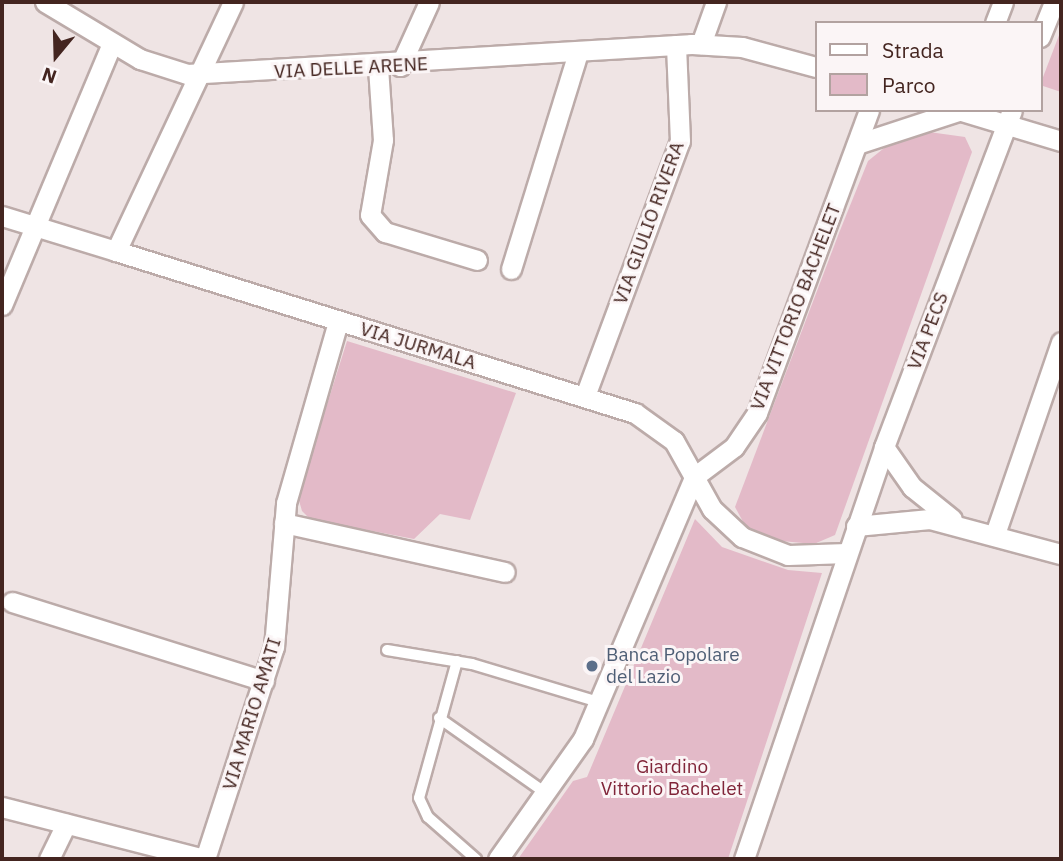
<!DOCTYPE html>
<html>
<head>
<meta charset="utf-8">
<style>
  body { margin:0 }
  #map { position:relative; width:1063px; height:861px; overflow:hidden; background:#efe4e4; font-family:"IBM Plex Sans",sans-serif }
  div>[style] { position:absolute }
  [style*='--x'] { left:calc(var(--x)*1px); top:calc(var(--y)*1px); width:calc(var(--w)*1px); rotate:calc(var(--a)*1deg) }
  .green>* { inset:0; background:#e3bac8 }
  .roads { filter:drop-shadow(2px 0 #bcaba9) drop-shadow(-2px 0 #bcaba9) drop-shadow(0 2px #bcaba9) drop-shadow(0 -2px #bcaba9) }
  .service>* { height:10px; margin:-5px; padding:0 5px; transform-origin:5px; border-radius:5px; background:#fff }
  .minor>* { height:19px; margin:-9.5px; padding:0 9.5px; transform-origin:9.5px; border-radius:9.5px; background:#fff }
  .tertiary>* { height:19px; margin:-9.5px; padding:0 9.5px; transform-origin:9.5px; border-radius:9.5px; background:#fff }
  .dots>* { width:19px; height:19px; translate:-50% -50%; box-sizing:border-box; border:4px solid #fbf5f6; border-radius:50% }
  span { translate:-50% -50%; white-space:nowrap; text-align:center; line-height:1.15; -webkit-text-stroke:6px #fbf5f6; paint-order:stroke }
  .street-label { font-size:19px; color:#442520 }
  .service-label { font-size:19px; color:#4e5e75 }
  .left { translate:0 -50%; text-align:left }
  .park-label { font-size:19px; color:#802539 }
  .frame { position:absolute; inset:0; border:4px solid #442520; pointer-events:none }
  .legend { position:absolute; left:815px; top:21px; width:228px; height:91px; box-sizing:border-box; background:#fbf5f6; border:2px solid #b2a2a0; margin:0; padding:9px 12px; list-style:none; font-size:21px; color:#442520 }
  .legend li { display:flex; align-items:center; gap:14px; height:35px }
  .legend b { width:35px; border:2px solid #b2a2a0 }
  .north { position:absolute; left:21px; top:21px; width:70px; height:70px; -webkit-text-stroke:5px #fbf5f6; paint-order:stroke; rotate:199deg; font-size:19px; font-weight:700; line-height:28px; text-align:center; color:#442520 }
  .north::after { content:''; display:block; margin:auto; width:24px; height:32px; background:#442520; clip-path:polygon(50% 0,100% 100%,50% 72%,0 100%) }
</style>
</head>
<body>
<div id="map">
  <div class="green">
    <div style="clip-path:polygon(1061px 30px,1061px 92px,1040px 85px)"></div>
    <div style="clip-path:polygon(929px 132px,965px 137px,972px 152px,835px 535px,814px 544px,770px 540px,747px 529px,735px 507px,839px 233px,868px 161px,899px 136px)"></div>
    <div style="clip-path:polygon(347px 341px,516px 393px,470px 520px,440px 514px,414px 539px,310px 519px,302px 511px,298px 497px)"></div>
    <div style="clip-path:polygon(695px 519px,722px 547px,788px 570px,822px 573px,728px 859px,518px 859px,573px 781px,587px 777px)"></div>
  </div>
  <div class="roads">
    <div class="service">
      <div style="--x:387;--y:650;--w:86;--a:9.4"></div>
      <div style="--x:472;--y:664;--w:133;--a:16.7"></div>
      <div style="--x:457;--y:661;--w:142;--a:105.5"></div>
      <div style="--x:419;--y:798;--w:21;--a:65"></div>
      <div style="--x:428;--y:817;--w:64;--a:41.2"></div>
      <div style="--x:439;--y:718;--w:132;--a:35.1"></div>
    </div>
    <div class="minor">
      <div style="--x:45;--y:2;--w:111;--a:31"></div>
      <div style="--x:140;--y:59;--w:49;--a:17.7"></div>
      <div style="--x:187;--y:74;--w:506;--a:-3.4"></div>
      <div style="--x:692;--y:44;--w:50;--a:3.4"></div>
      <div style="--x:742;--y:47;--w:77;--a:15.1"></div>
      <div style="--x:995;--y:23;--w:22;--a:-69"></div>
      <div style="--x:1040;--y:37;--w:38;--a:-68"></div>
      <div style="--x:701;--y:44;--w:45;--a:-70.3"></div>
      <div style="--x:400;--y:66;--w:70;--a:-65.6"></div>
      <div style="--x:378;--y:67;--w:73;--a:86.1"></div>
      <div style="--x:383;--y:140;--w:76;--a:99.8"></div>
      <div style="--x:370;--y:215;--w:23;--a:49"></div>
      <div style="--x:385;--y:232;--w:96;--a:16.9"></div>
      <div style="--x:958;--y:110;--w:108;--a:16.8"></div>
      <div style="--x:857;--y:144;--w:109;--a:-18.1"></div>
      <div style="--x:2;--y:216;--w:119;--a:17.1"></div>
      <div style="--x:116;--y:251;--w:275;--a:-64.8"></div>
      <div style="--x:116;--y:251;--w:544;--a:17.34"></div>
      <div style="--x:635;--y:413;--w:48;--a:35.7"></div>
      <div style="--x:674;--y:441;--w:78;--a:60.8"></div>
      <div style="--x:712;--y:509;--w:41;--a:43"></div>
      <div style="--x:742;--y:537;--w:49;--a:21.4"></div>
      <div style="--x:788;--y:555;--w:59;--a:-1.9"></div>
      <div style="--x:511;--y:269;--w:226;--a:-72.8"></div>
      <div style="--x:2;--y:305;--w:284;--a:-67.2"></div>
      <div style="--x:585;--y:396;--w:272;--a:-69.6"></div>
      <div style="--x:680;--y:141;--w:96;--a:-92.4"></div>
      <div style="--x:884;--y:447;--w:49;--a:55"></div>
      <div style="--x:912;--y:487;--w:51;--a:38.7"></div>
      <div style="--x:284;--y:523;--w:226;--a:12.5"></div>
      <div style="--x:856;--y:526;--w:74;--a:-5.4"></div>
      <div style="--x:930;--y:519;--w:136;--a:15"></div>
      <div style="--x:995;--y:534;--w:203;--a:-71"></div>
      <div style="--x:12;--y:602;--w:264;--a:17.4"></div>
      <div style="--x:49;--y:859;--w:39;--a:-64"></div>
      <div style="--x:205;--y:859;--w:223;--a:-72"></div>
      <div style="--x:274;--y:647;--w:144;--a:-85.2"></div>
      <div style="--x:286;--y:503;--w:188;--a:-74"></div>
      <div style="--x:498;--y:859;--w:147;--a:-54.7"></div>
      <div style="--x:583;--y:739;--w:285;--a:-67"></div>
      <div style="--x:694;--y:477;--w:50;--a:-36.9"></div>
      <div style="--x:734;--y:447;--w:41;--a:-55.9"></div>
      <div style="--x:757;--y:413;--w:323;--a:-69.7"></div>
      <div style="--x:744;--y:859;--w:435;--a:-71.2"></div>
      <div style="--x:884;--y:447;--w:360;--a:-69.2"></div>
    </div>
    <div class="tertiary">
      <div style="--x:2;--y:807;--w:210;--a:14.4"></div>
    </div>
  </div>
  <div class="dots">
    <div style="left:592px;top:666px;background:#5c6f8a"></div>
  </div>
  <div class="street-label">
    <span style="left:351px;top:68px;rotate:-3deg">VIA DELLE ARENE</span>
    <span style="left:649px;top:223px;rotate:-70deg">VIA GIULIO RIVERA</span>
    <span style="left:796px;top:307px;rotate:-69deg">VIA VITTORIO BACHELET</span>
    <span style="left:928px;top:331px;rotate:-69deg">VIA PECS</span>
    <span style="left:418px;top:346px;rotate:17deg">VIA JURMALA</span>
    <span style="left:252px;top:714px;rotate:-73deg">VIA MARIO AMATI</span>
  </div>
  <div class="service-label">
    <span class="left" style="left:606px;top:666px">Banca Popolare<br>del Lazio</span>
  </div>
  <div class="park-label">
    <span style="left:672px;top:778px">Giardino<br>Vittorio Bachelet</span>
  </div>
  <div class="frame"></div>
  <ul class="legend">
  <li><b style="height:9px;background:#fff"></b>Strada</li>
  <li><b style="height:19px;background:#e3bac8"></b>Parco</li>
  </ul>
  <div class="north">N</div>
</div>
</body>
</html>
